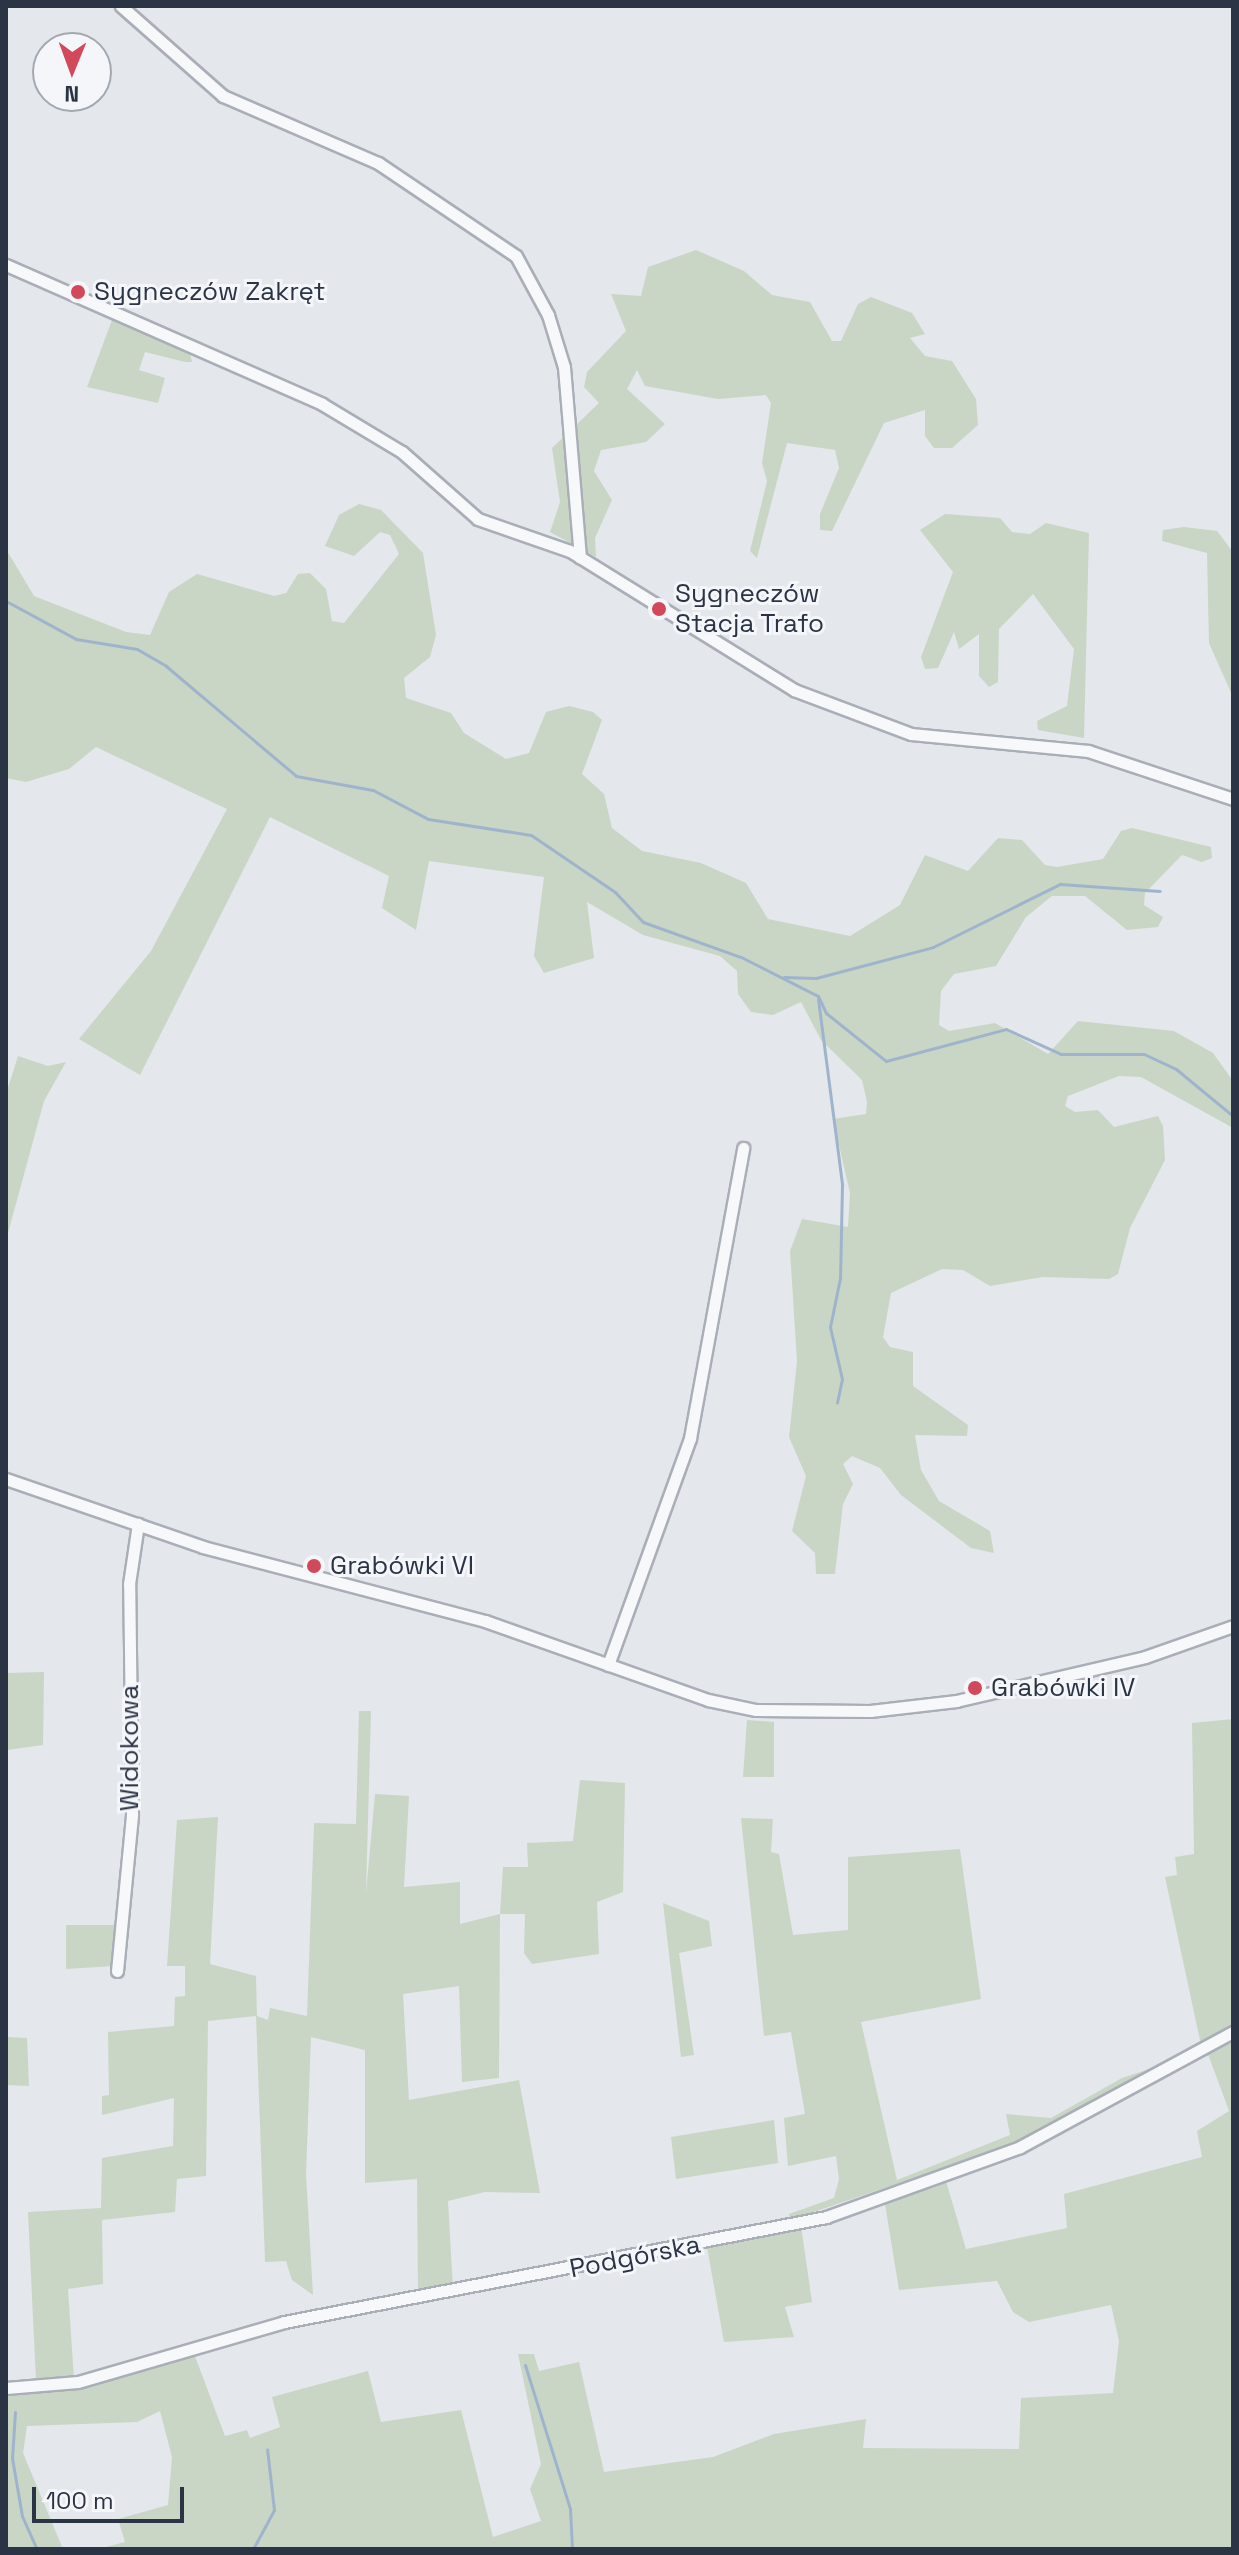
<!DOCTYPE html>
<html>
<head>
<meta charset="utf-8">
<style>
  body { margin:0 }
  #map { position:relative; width:1239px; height:2555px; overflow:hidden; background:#e4e7ec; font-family:"Space Grotesk",sans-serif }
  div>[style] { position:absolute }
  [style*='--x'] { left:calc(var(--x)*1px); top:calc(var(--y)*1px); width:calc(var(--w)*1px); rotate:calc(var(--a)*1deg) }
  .green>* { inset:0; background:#c9d6c5 }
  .stream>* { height:3px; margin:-1.5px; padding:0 1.5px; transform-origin:1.5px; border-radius:1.5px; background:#9fb4cc }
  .roads { filter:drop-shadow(2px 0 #a9aeb7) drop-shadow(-2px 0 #a9aeb7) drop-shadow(0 2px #a9aeb7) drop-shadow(0 -2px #a9aeb7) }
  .minor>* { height:11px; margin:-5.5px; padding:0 5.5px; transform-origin:5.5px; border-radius:5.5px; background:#f7f8fa }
  .dots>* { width:22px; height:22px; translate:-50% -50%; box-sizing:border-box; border:4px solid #f4f6f9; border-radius:50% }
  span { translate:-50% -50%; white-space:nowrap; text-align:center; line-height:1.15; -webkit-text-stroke:6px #f4f6f9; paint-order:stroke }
  .poi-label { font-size:26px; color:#2b3445 }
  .left { translate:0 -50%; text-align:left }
  .street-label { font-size:26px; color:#2b3445 }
  .frame { position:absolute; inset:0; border:8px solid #2b3445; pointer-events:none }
  .north { position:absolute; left:32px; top:32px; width:80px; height:80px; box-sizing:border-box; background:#f4f6f9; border:2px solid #a4a8b1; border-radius:50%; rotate:181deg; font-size:22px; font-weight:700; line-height:32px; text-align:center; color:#2b3445 }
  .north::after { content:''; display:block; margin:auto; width:28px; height:36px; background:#d1495b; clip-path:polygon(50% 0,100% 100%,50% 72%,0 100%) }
  .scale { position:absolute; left:32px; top:2487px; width:152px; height:36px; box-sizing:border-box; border:4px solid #2b3445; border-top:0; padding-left:10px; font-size:24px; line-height:28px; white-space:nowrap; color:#2b3445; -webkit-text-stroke:6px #f4f6f9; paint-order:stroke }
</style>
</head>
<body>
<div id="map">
  <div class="green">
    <div style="clip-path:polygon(696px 250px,744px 271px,772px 295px,810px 302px,832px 341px,841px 341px,858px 304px,871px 297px,912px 313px,925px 334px,910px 338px,925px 356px,952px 361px,976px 399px,978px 425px,952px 448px,934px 448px,925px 436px,925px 410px,884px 423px,832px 531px,820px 530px,820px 514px,839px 468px,835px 450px,787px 443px,757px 558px,750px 551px,767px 481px,762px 463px,771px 403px,766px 395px,718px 399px,645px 386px,637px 370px,627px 389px,665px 424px,646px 442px,601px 450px,594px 471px,612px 500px,595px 538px,596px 557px,550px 532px,560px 502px,552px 448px,599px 403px,584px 387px,587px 372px,626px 331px,611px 294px,641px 296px,648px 267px)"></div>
    <div style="clip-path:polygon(112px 320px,190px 353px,192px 362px,185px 362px,145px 352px,139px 370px,165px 378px,158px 403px,87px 387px)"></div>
    <div style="clip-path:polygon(359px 504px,381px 510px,423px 553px,436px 635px,430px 657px,404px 678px,406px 698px,451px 713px,464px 733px,506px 759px,529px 753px,546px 712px,569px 706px,593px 712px,602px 720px,582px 774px,604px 794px,612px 828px,642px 851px,701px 863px,746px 883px,768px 919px,850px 936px,900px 905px,925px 855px,968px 871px,998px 838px,1022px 840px,1045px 865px,1057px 867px,1103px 859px,1121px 831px,1132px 828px,1211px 847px,1212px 858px,1202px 862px,1182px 855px,1145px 893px,1144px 905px,1163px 917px,1158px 927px,1127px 930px,1085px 896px,1052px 896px,1026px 917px,996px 966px,954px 974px,941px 991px,939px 1025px,949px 1031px,995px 1023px,1048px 1054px,1078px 1021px,1174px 1031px,1213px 1053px,1233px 1081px,1233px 1128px,1141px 1077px,1119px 1076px,1068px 1096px,1065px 1106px,1075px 1112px,1098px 1110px,1114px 1127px,1158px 1116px,1163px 1126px,1165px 1160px,1130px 1228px,1118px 1274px,1109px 1279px,1043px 1277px,990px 1286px,963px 1270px,942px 1269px,891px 1293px,883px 1337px,890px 1347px,913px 1352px,913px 1386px,968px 1425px,967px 1436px,915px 1435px,921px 1470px,939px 1501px,990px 1531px,994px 1553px,971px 1548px,901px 1495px,880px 1468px,852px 1456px,843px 1464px,853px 1484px,843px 1504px,835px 1574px,816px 1574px,815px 1553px,792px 1531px,806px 1476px,789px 1437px,797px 1361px,790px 1251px,802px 1219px,848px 1227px,850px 1193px,833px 1119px,866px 1114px,867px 1102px,862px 1080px,821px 1040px,801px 1002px,773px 1015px,751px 1012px,738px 994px,737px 971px,720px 956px,643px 935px,587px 902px,594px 958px,544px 973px,534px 956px,544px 877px,429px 861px,416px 930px,382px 908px,389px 876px,270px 817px,140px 1075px,79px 1039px,151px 951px,227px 809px,96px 747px,69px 769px,26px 782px,6px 778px,6px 549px,34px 596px,126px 632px,150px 635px,169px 592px,197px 574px,274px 596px,286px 593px,298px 574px,310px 573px,326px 589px,332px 621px,344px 623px,399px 554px,390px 535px,380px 532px,354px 556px,325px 546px,339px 515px)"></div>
    <div style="clip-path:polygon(945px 514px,1000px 518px,1012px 532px,1030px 534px,1046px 523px,1089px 533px,1084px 738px,1038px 730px,1037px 721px,1067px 706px,1074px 649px,1033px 594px,999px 629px,998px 682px,989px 687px,979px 676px,979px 634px,959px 649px,954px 632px,938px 668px,925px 669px,921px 657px,953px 572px,920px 530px)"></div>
    <div style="clip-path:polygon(1184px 527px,1217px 531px,1233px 552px,1232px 695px,1209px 643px,1207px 553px,1162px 541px,1163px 530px)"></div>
    <div style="clip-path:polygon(18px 1056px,48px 1066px,66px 1062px,44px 1101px,8px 1233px,6px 1094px)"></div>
    <div style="clip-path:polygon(44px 1672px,43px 1745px,7px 1750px,6px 1673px)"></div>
    <div style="clip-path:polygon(359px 1711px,371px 1711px,366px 1893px,375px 1794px,409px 1796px,404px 1887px,460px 1882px,460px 1924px,500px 1914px,503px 1867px,528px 1867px,527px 1843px,573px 1841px,580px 1780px,625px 1783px,623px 1892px,597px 1902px,599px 1954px,532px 1964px,524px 1953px,525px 1914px,500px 1914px,499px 2078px,462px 2082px,459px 1986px,403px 1994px,409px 2100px,519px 2080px,540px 2193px,485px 2192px,448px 2201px,453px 2289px,418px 2297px,417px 2179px,365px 2183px,365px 2050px,311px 2037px,306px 2174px,313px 2295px,292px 2280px,286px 2261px,265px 2262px,256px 2016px,208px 2021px,206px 2176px,177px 2179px,175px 2212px,102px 2220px,103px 2284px,68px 2289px,74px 2379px,36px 2381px,28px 2212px,101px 2208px,102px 2158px,173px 2146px,174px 2098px,102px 2115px,102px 2096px,109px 2095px,108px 2032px,174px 2026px,175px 1997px,185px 1996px,185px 1966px,167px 1966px,177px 1820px,218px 1817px,210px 1964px,256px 1976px,257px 2016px,268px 2020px,270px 2008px,307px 2016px,314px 1823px,356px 1824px)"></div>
    <div style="clip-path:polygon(1233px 1719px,1233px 2025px,1201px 2045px,1165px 1877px,1177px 1875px,1175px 1857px,1194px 1854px,1192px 1723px)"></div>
    <div style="clip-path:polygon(747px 1720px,774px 1722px,774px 1777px,743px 1777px)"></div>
    <div style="clip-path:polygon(741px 1818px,773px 1819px,771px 1852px,779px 1854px,793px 1935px,848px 1930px,848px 1857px,960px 1849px,981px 1999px,861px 2022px,897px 2180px,1010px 2135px,1006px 2114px,1051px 2118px,1122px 2078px,1180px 2059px,1020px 2142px,790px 2220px,789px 2214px,834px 2198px,839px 2179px,836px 2156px,788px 2166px,784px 2118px,805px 2114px,791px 2032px,764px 2036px)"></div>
    <div style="clip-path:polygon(663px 1903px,709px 1921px,712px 1946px,679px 1953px,694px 2055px,681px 2057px)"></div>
    <div style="clip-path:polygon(66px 1925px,116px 1925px,114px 1966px,66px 1969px)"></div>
    <div style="clip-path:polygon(6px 2037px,27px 2038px,29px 2086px,6px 2085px)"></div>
    <div style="clip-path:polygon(1231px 2039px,1233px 2549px,98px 2549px,125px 2542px,118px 2519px,168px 2505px,172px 2457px,160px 2411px,137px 2422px,27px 2426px,23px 2453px,63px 2549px,6px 2549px,6px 2393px,75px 2388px,193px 2351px,225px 2436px,247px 2430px,250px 2438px,280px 2427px,272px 2397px,368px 2371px,381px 2422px,461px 2410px,493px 2537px,541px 2521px,530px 2489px,541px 2464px,518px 2354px,534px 2354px,539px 2371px,579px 2362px,604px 2472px,713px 2457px,774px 2434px,866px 2419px,863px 2448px,1019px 2449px,1021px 2398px,1113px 2393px,1119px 2341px,1111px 2305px,1029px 2322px,1013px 2312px,997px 2281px,899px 2290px,885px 2204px,946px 2181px,966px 2249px,1067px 2228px,1064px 2194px,1202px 2157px,1197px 2131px,1229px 2111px,1208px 2054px)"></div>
    <div style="clip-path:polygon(774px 2120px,778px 2163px,676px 2179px,671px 2137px)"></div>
    <div style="clip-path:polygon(801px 2226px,812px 2302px,785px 2307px,794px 2337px,724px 2342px,707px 2247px)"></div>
  </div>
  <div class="stream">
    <div style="--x:6;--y:601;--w:80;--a:28.5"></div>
    <div style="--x:76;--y:639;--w:62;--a:9.3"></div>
    <div style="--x:137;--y:649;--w:34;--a:30"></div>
    <div style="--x:166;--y:666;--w:170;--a:40.2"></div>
    <div style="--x:296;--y:776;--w:78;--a:10.3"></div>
    <div style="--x:373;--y:790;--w:62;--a:27.8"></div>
    <div style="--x:428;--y:819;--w:104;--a:8.8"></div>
    <div style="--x:531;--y:835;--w:102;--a:34.2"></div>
    <div style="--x:615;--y:892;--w:41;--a:47"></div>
    <div style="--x:643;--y:922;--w:104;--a:19.7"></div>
    <div style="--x:741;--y:957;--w:86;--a:26.9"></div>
    <div style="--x:818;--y:996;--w:19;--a:65"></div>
    <div style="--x:826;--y:1013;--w:77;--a:38.7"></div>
    <div style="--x:886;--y:1061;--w:124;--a:-14.9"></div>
    <div style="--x:1006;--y:1029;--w:60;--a:24.4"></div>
    <div style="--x:1061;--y:1054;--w:83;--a:0"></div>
    <div style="--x:1144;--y:1054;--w:35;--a:25"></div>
    <div style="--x:1176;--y:1069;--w:74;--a:39.5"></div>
    <div style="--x:784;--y:977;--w:32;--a:2"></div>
    <div style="--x:816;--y:978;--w:121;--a:-14.8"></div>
    <div style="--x:933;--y:947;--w:142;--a:-26.4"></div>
    <div style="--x:1060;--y:884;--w:100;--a:4"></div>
    <div style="--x:818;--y:999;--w:188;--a:82.6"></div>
    <div style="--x:842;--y:1185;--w:93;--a:91.2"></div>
    <div style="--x:840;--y:1278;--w:50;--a:101.5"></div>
    <div style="--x:830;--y:1327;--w:53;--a:77"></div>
    <div style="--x:842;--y:1379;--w:24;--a:102"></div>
    <div style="--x:525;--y:2365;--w:151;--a:72.6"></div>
    <div style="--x:570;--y:2509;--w:40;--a:87.1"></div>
    <div style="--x:15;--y:2412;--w:46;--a:93.7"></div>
    <div style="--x:12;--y:2458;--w:59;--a:80.2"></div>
    <div style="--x:22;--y:2516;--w:36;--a:66"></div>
    <div style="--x:253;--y:2549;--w:44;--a:-61.7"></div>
    <div style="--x:274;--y:2510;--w:61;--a:-96.5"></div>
  </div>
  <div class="roads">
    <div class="minor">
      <div style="--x:121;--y:6;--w:136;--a:41.4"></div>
      <div style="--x:223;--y:96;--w:169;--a:23.4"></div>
      <div style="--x:378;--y:163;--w:166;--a:34"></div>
      <div style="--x:516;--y:256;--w:67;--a:61.5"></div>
      <div style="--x:548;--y:315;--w:54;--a:72.9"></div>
      <div style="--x:564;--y:367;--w:191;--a:85.2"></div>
      <div style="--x:6;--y:265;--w:345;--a:23.7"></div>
      <div style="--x:322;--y:404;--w:93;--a:31"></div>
      <div style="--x:402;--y:452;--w:101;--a:41.4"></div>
      <div style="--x:478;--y:519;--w:97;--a:19.2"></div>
      <div style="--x:570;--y:551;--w:264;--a:31.8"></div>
      <div style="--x:794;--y:690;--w:125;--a:20.6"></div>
      <div style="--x:911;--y:734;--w:178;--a:5.5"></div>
      <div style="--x:1088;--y:751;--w:153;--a:18.3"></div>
      <div style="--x:6;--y:1479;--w:208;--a:19"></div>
      <div style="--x:203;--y:1547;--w:292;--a:14.7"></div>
      <div style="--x:485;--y:1621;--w:237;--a:19.5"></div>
      <div style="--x:708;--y:1700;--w:49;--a:11.8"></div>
      <div style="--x:756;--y:1710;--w:114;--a:0.5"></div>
      <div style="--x:870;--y:1711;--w:87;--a:-6.6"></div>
      <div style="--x:956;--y:1701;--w:194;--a:-13.1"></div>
      <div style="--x:1145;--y:1657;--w:93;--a:-19.4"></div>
      <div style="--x:608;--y:1665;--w:241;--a:-70.1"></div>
      <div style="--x:690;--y:1438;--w:295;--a:-79.6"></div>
      <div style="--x:117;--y:1971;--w:158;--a:-84.5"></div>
      <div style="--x:132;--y:1814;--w:230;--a:-90.7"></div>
      <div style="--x:129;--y:1584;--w:61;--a:-81.5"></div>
      <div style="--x:6;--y:2388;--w:72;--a:-4.8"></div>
      <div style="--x:78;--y:2382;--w:215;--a:-16.2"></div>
      <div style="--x:284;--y:2322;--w:552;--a:-10.96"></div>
      <div style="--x:826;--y:2217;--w:206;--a:-19.8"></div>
      <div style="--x:1020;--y:2147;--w:242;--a:-28.4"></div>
    </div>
  </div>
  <div class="dots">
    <div style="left:78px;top:292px;background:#d1495b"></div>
    <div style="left:659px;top:609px;background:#d1495b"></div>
    <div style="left:314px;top:1566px;background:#d1495b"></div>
    <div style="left:975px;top:1688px;background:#d1495b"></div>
  </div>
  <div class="poi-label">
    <span class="left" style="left:94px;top:292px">Sygneczów Zakręt</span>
    <span class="left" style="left:675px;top:609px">Sygneczów<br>Stacja Trafo</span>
    <span class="left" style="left:330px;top:1566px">Grabówki VI</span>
    <span class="left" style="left:991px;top:1688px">Grabówki IV</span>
  </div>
  <div class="street-label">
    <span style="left:130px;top:1748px;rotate:-90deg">Widokowa</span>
    <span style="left:635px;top:2257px;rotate:-11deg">Podgórska</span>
  </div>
  <div class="frame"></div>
  <div class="north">N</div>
  <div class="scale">100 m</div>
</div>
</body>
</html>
